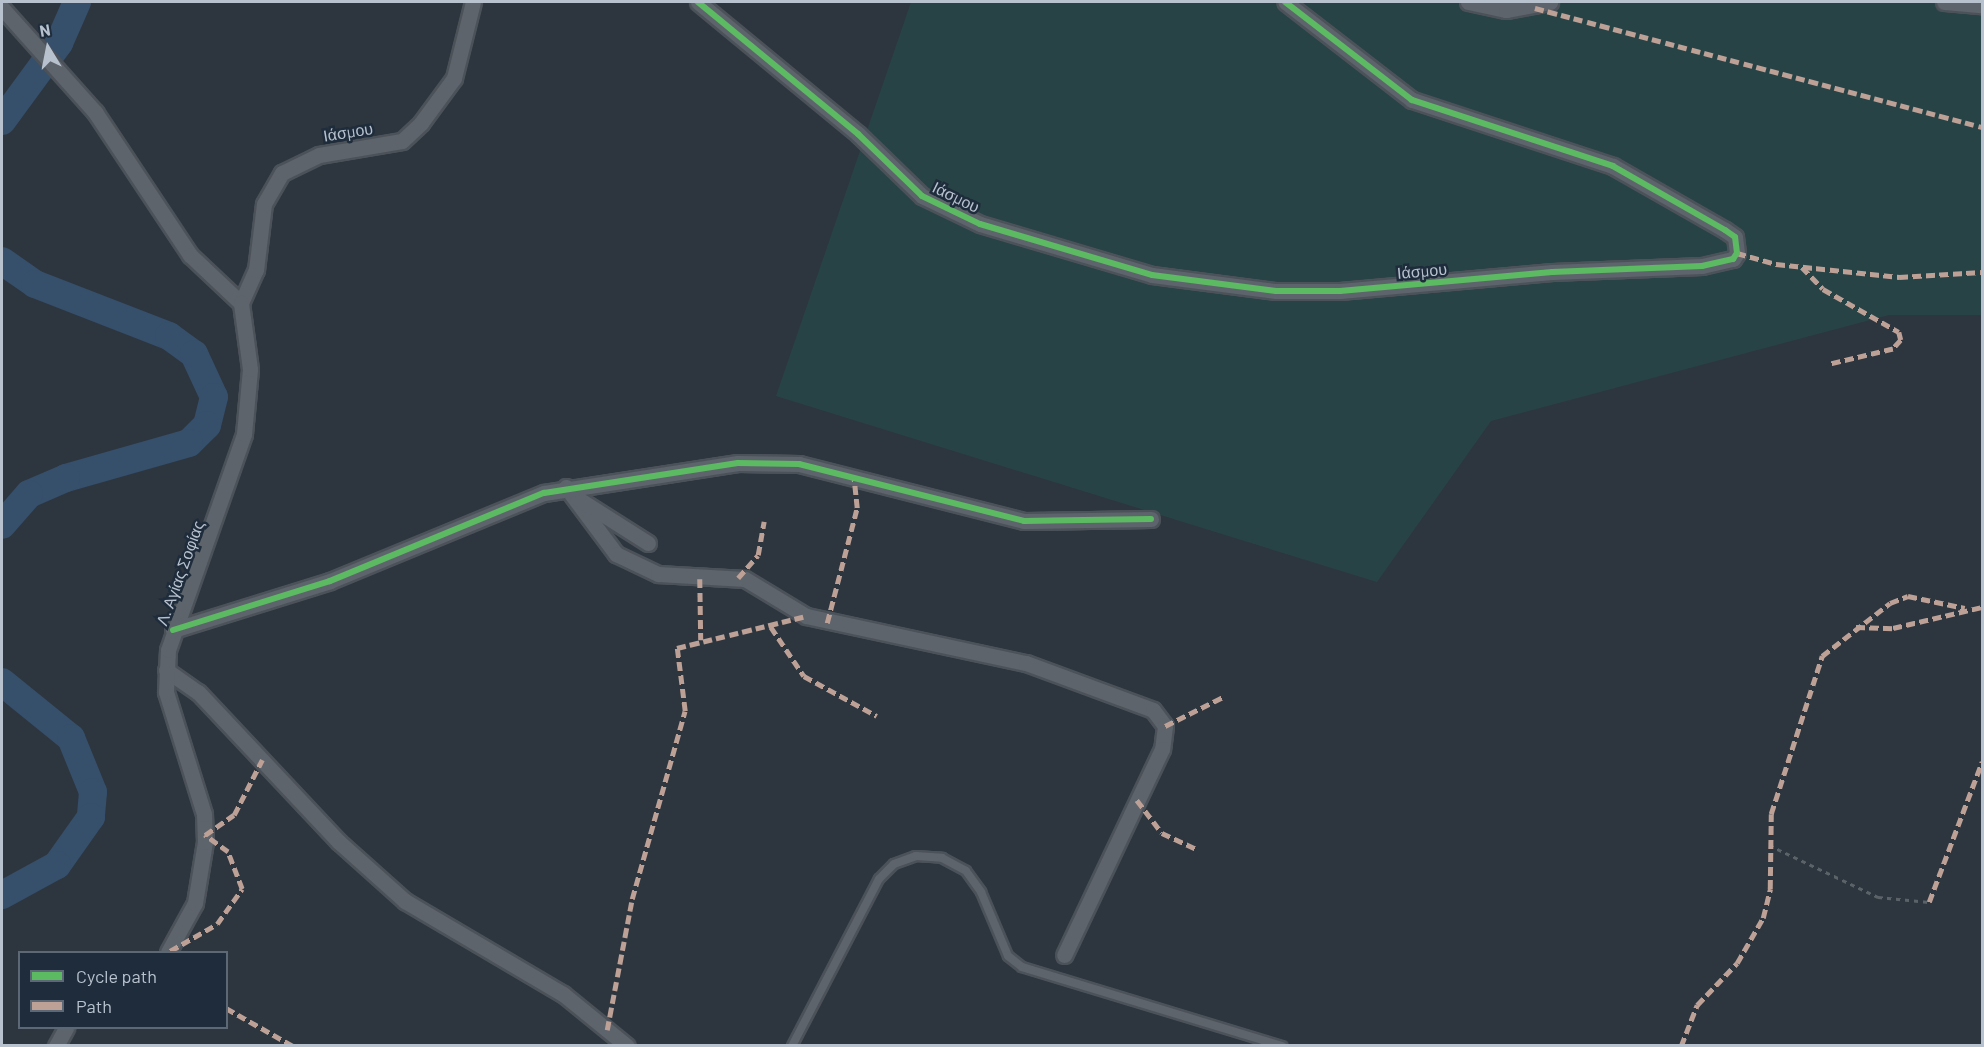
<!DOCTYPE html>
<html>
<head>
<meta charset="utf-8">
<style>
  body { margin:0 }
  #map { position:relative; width:1984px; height:1047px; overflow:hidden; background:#2d363f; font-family:Barlow,sans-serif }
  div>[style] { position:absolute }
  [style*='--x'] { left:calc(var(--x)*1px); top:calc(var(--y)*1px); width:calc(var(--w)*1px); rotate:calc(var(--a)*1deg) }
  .green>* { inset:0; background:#284346 }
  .river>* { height:28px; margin:-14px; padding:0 14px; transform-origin:14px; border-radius:14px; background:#364f6b }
  .path>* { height:3px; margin-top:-1.5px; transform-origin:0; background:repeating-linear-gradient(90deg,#5b6369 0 4.5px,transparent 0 9px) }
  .roads { filter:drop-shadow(2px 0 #4c5259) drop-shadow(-2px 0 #4c5259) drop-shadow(0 2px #4c5259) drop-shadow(0 -2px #4c5259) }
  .lane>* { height:8px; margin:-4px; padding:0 4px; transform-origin:4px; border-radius:4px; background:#5e646c }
  .street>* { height:15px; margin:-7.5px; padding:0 7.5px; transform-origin:7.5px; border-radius:7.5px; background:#5e646c }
  .quiet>* { height:4.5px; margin-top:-2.25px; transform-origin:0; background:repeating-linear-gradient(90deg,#bda197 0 9px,transparent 0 13.5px) }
  .cycleway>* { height:6px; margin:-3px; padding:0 3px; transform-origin:3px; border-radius:3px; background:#5cba63 }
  span { translate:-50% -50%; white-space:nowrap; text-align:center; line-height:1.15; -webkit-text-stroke:5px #1e2c3b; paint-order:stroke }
  .street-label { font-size:16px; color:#b8c2cf }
  .frame { position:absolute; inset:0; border:3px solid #b8c2cf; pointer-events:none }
  .legend { position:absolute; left:18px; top:951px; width:210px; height:78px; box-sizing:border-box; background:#1e2c3b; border:2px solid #5c6876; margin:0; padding:8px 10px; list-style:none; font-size:18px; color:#b8c2cf }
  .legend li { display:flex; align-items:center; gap:12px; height:30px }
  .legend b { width:30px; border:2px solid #5c6876 }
  .north { position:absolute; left:18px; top:18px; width:60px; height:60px; -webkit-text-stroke:4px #1e2c3b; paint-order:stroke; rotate:350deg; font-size:16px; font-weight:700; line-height:24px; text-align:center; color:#b8c2cf }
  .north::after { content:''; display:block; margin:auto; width:21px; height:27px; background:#b8c2cf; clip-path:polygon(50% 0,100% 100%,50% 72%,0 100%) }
</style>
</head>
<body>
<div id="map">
  <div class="green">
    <div style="clip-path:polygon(911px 2px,1982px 2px,1982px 315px,1889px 315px,1491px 421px,1377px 582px,776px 396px)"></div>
  </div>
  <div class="river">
    <div style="--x:2;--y:121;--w:97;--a:-53.8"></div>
    <div style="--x:59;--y:43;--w:45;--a:-66.3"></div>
    <div style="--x:2;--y:261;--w:40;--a:34.9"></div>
    <div style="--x:35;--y:284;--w:144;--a:21.2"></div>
    <div style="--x:169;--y:336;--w:31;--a:36"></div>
    <div style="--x:194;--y:354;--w:47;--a:65.1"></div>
    <div style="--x:214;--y:397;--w:29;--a:104"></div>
    <div style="--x:207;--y:425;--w:25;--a:135"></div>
    <div style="--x:189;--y:443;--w:128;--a:164.1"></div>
    <div style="--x:66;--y:478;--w:40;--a:156.6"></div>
    <div style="--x:29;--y:494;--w:41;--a:131.1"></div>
    <div style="--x:2;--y:682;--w:89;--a:39.1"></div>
    <div style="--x:71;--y:738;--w:58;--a:67.8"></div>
    <div style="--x:93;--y:792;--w:25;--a:95"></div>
    <div style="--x:91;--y:817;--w:59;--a:125.3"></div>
    <div style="--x:57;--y:865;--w:63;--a:151.4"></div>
  </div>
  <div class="path">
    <div style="--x:1769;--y:845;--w:121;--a:25.5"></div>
    <div style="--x:1878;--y:897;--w:51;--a:5.6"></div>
  </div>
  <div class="roads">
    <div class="lane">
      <div style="--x:792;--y:1046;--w:188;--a:-62.5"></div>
      <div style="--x:879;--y:879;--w:21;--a:-45"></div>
      <div style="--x:894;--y:864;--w:23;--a:-20"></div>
      <div style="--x:916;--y:856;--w:26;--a:4"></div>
      <div style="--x:942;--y:858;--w:27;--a:28"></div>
      <div style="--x:966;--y:871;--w:26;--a:54"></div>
      <div style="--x:981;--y:892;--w:69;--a:67.1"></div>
      <div style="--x:1008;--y:956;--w:18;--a:38"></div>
      <div style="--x:1022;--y:967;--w:272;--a:16.9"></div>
    </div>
    <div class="street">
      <div style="--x:698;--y:2;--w:207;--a:39.5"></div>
      <div style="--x:858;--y:134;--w:89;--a:44.1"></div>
      <div style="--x:922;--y:196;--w:64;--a:25.8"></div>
      <div style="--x:980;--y:224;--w:179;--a:16.5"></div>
      <div style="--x:1152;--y:275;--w:125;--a:7.4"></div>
      <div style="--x:1276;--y:291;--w:64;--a:0"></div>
      <div style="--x:1340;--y:291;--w:213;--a:-5.1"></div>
      <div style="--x:1552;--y:272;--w:150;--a:-2.3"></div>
      <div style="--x:1702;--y:266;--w:32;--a:-13"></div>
      <div style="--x:1733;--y:259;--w:7;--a:-56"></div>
      <div style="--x:1737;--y:253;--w:16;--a:-97"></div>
      <div style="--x:1735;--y:237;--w:12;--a:-145"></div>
      <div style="--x:1725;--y:230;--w:129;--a:-150.3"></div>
      <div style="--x:1613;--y:166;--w:212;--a:-161.8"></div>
      <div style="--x:1412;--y:100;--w:160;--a:-142.3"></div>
      <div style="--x:1468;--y:2;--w:39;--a:12"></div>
      <div style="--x:1506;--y:10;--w:45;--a:-10.3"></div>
      <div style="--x:1944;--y:2;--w:38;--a:5"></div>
      <div style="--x:2;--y:8;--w:140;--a:48.2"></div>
      <div style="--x:95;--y:112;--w:172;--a:56.4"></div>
      <div style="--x:190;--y:255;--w:70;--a:43.3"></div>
      <div style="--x:241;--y:303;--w:36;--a:-66"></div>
      <div style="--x:256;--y:270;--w:66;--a:-83.1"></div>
      <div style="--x:264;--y:204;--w:36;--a:-60"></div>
      <div style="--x:282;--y:173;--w:41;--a:-25.9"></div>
      <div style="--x:319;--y:155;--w:84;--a:-9.6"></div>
      <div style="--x:402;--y:141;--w:26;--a:-43"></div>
      <div style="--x:421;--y:123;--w:56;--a:-53.7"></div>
      <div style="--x:454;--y:78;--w:78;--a:-76"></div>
      <div style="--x:566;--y:487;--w:84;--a:53.3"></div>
      <div style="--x:616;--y:554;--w:47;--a:25.5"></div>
      <div style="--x:658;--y:574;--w:87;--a:3.3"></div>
      <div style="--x:745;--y:579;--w:71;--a:31.2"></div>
      <div style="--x:806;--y:616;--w:225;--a:12.1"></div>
      <div style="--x:1026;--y:663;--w:135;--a:20.3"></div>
      <div style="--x:1153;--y:710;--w:20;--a:53"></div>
      <div style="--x:1165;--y:726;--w:23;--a:97"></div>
      <div style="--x:1162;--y:749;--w:228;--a:115.4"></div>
      <div style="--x:577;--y:498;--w:84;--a:32.4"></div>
      <div style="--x:173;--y:630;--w:164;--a:-17.3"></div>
      <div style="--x:330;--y:581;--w:231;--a:-22.4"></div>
      <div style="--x:544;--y:493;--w:196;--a:-8.8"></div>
      <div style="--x:738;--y:463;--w:61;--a:0.9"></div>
      <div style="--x:799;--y:464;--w:232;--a:14.2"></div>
      <div style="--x:1024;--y:521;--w:127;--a:-0.9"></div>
      <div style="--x:166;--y:670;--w:39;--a:35"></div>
      <div style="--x:198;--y:692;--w:206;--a:46.8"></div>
      <div style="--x:339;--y:842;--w:89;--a:41.8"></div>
      <div style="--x:405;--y:901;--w:183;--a:30.5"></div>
      <div style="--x:563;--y:994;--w:82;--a:39.1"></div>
      <div style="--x:168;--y:952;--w:56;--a:-61.1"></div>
      <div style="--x:195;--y:903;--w:62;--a:-80.7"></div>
      <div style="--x:205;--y:842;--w:28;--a:-92"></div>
      <div style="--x:204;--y:814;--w:128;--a:-107.3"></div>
      <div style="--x:166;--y:692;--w:42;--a:-87.3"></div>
      <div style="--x:168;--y:650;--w:229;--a:-70.6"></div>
      <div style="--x:244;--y:434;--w:65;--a:-84.7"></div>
      <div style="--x:250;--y:369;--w:67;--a:-97.8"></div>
      <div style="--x:56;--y:1046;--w:21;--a:-61"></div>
    </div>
  </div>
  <div class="quiet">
    <div style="--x:1535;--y:8;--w:463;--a:14.9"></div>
    <div style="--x:1737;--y:253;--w:41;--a:15.8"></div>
    <div style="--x:1776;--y:264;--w:124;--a:6"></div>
    <div style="--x:1899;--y:277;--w:83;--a:-3.4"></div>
    <div style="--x:1802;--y:267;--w:30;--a:46"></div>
    <div style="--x:1823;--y:289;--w:87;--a:29.5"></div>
    <div style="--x:1899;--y:332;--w:8;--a:76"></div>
    <div style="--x:1901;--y:340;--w:12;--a:132"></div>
    <div style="--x:1893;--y:349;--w:65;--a:166.6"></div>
    <div style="--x:738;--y:578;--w:30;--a:-49"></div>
    <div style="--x:758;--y:555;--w:34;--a:-80"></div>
    <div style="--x:700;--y:579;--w:61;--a:89.1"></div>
    <div style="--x:827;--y:623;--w:119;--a:-75.4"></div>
    <div style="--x:857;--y:508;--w:30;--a:-96"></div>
    <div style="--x:771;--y:627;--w:59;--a:56"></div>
    <div style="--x:804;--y:676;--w:83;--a:28.7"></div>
    <div style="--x:1856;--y:627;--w:37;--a:2"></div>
    <div style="--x:1893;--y:628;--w:91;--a:-13.3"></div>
    <div style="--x:1165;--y:726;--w:67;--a:-26.6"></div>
    <div style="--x:1137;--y:800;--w:41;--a:52.9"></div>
    <div style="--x:1162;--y:833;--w:38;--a:25"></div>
    <div style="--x:1929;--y:902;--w:150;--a:-69.3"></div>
    <div style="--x:170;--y:951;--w:54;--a:-29.9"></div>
    <div style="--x:217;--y:924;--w:43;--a:-54.5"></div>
    <div style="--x:242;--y:889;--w:40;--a:-111"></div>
    <div style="--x:228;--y:852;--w:29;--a:-144"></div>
    <div style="--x:205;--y:835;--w:35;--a:-35"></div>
    <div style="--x:234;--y:815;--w:62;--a:-63"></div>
    <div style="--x:226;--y:1008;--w:77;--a:29.6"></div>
    <div style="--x:607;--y:1030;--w:133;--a:-79.2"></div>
    <div style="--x:632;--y:899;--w:195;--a:-74.3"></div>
    <div style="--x:685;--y:711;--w:64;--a:-97.2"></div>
    <div style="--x:677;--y:648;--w:133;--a:-13.9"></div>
    <div style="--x:1681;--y:1046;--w:44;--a:-68.7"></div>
    <div style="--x:1697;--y:1005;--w:58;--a:-46.4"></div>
    <div style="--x:1737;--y:963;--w:52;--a:-60"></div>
    <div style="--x:1763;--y:918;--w:30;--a:-76"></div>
    <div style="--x:1770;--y:889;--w:75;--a:-89.2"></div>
    <div style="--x:1771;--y:814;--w:166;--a:-72.1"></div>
    <div style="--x:1822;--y:656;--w:86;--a:-37.9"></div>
    <div style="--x:1890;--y:603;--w:19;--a:-21"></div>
    <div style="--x:1908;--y:596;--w:58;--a:11.9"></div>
  </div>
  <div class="cycleway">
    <div style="--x:698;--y:2;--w:207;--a:39.5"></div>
    <div style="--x:858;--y:134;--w:89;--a:44.1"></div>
    <div style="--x:922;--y:196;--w:64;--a:25.8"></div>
    <div style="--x:980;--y:224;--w:179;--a:16.5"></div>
    <div style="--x:1152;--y:275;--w:125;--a:7.4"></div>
    <div style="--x:1276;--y:291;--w:64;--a:0"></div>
    <div style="--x:1340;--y:291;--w:213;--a:-5.1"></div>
    <div style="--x:1552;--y:272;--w:150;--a:-2.3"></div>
    <div style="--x:1702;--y:266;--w:32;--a:-13"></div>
    <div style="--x:1733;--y:259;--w:7;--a:-56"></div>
    <div style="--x:1737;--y:253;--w:16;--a:-97"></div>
    <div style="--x:1735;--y:237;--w:12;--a:-145"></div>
    <div style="--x:1725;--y:230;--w:129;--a:-150.3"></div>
    <div style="--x:1613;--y:166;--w:212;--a:-161.8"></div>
    <div style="--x:1412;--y:100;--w:160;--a:-142.3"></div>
    <div style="--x:173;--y:630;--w:164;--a:-17.3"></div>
    <div style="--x:330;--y:581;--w:231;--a:-22.4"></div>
    <div style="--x:544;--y:493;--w:196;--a:-8.8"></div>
    <div style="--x:738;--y:463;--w:61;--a:0.9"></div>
    <div style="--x:799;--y:464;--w:232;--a:14.2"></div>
    <div style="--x:1024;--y:521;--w:127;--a:-0.9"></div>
  </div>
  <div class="street-label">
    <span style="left:348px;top:132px;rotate:-9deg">Ιάσμου</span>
    <span style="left:956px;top:197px;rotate:26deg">Ιάσμου</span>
    <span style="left:1422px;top:271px;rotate:-5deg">Ιάσμου</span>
    <span style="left:180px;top:573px;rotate:-70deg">Λ. Αγίας Σοφίας</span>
  </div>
  <div class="frame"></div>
  <ul class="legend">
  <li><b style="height:8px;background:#5cba63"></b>Cycle path</li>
  <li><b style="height:8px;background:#bda197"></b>Path</li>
  </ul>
  <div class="north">N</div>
</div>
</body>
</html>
